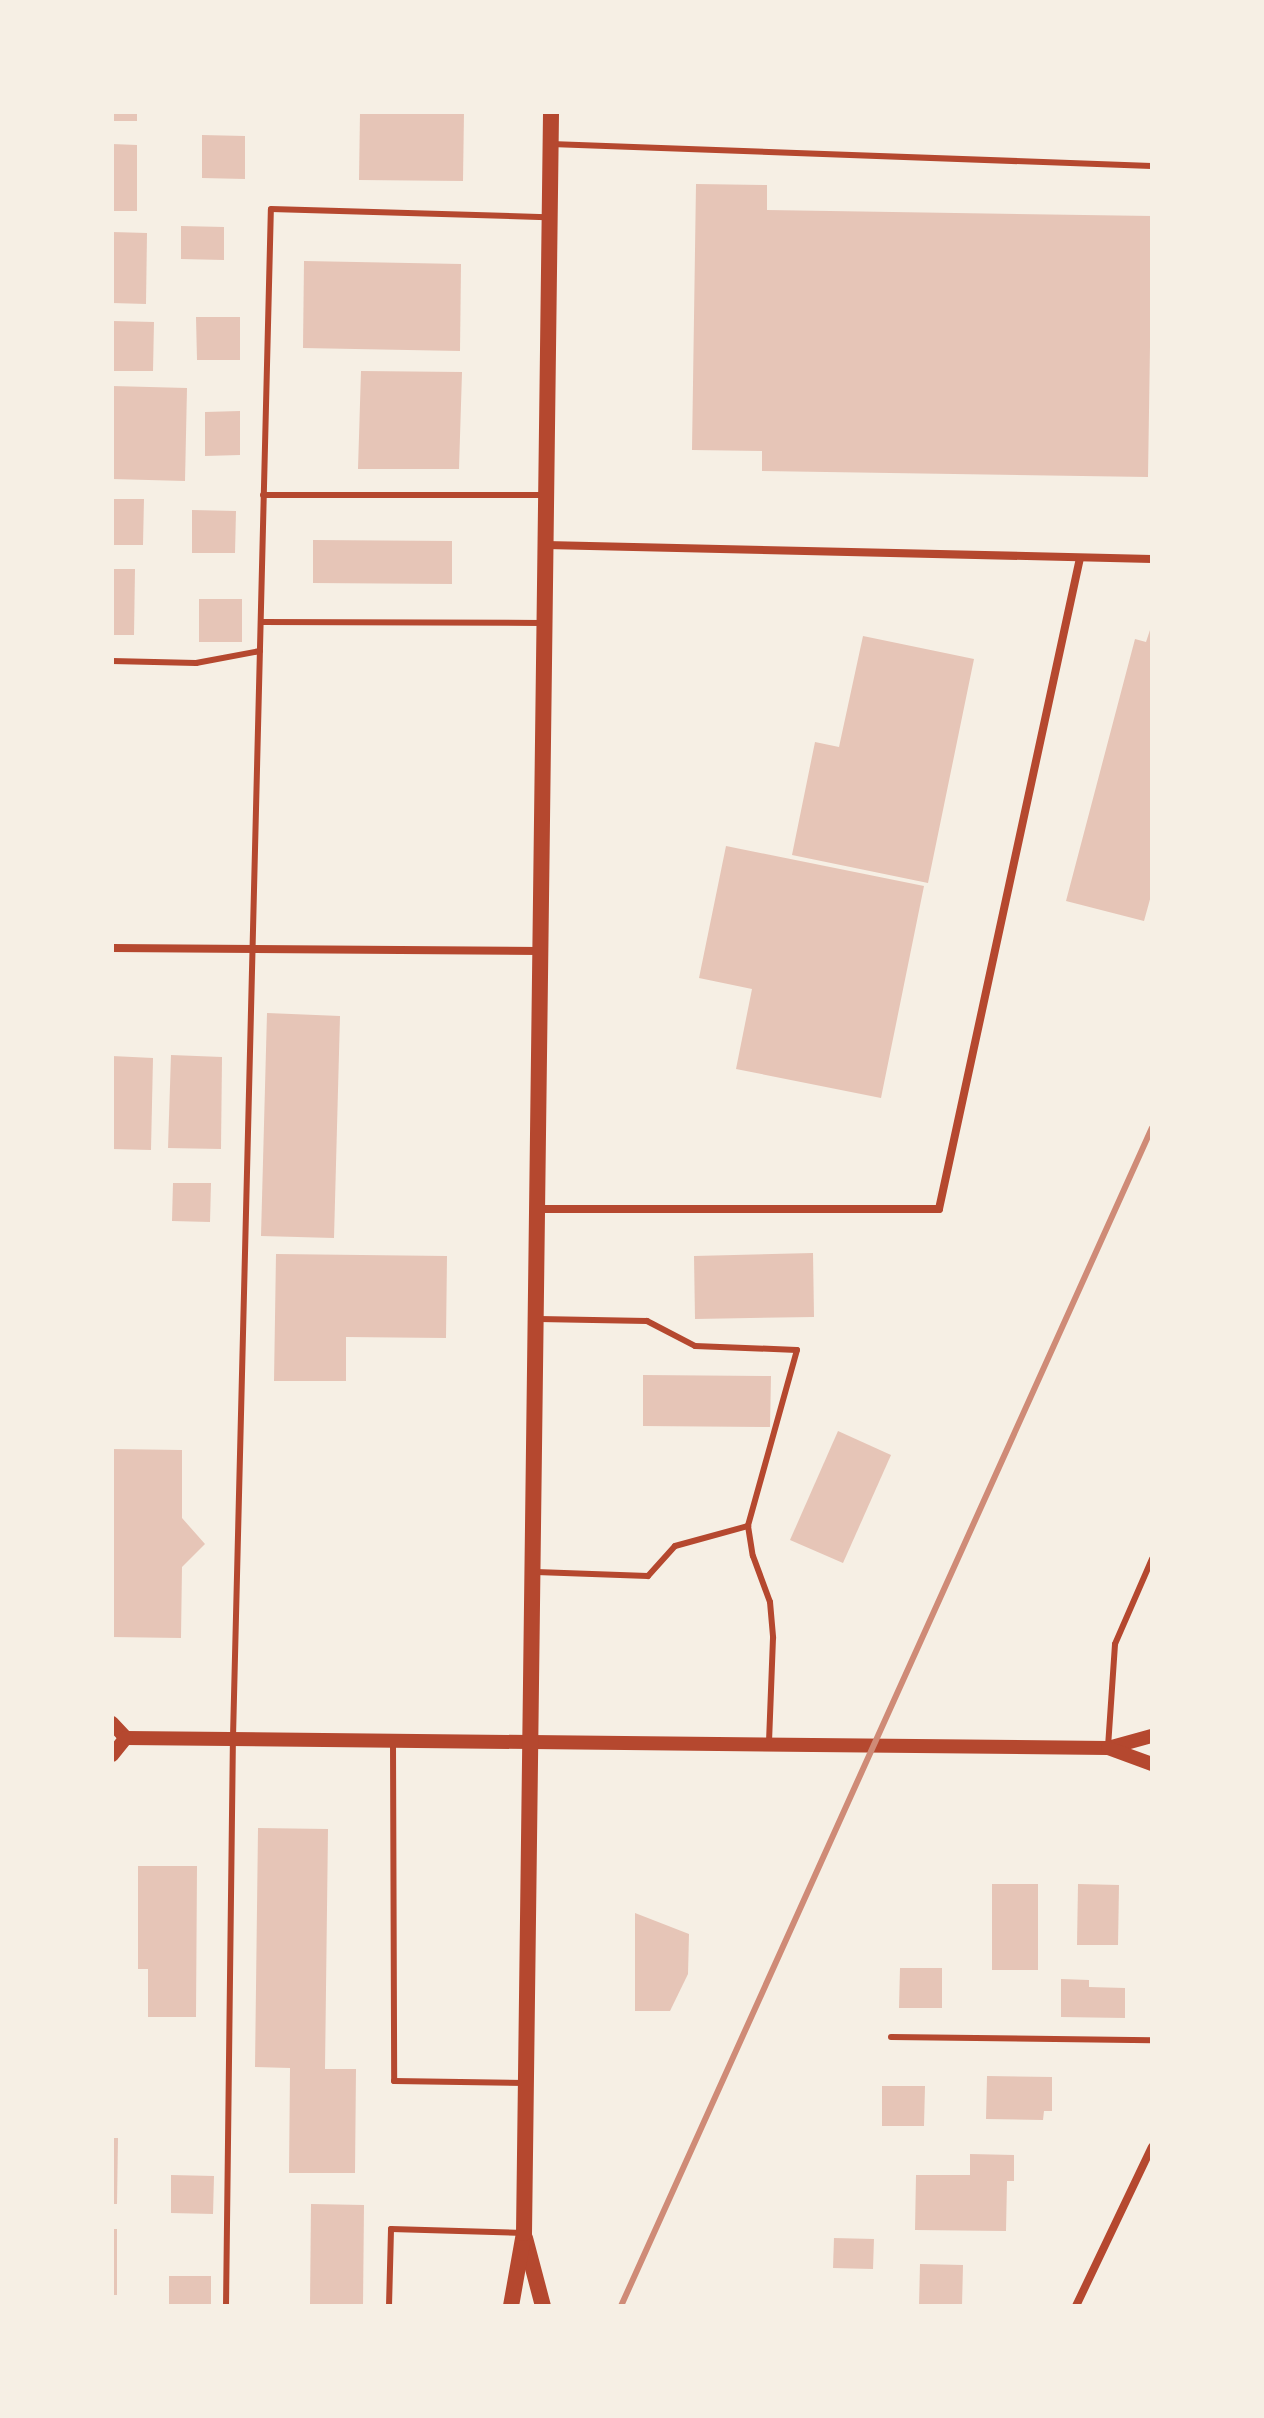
<!DOCTYPE html>
<html>
<head>
<meta charset="utf-8">
<style>
  body { margin:0 }
  #map { position:relative; width:1264px; height:2418px; overflow:hidden; background:#f6efe4; font-family:Quicksand,sans-serif }
  div>[style] { position:absolute }
  [style*='--x'] { left:calc(var(--x)*1px); top:calc(var(--y)*1px); width:calc(var(--w)*1px); rotate:calc(var(--a)*1deg) }
  .building>* { inset:0; background:#e6c5b7 }
  .service>* { height:6px; margin:-3px; padding:0 3px; transform-origin:3px; border-radius:3px; background:#b5482f }
  .minor>* { height:8px; margin:-4px; padding:0 4px; transform-origin:4px; border-radius:4px; background:#b5482f }
  .tertiary>* { height:14px; margin:-7px; padding:0 7px; transform-origin:7px; border-radius:7px; background:#b5482f }
  .secondary>* { height:16px; margin:-8px; padding:0 8px; transform-origin:8px; border-radius:8px; background:#b5482f }
  .rail>* { height:6px; margin:-3px; padding:0 3px; transform-origin:3px; border-radius:3px; background:#cf8b77 }
  span { translate:-50% -50%; white-space:nowrap; text-align:center; line-height:1.15; -webkit-text-stroke:8px #f6efe4; paint-order:stroke }
  .frame { position:absolute; inset:0; border:114px solid #f6efe4; pointer-events:none }
</style>
</head>
<body>
<div id="map">
  <div class="building">
    <div style="clip-path:polygon(112px 112px,137px 112px,137px 121px,112px 121px)"></div>
    <div style="clip-path:polygon(360px 112px,464px 112px,463px 181px,359px 180px)"></div>
    <div style="clip-path:polygon(202px 135px,245px 136px,245px 179px,202px 178px)"></div>
    <div style="clip-path:polygon(112px 144px,137px 145px,137px 211px,112px 211px)"></div>
    <div style="clip-path:polygon(696px 184px,767px 185px,767px 210px,1152px 216px,1148px 477px,762px 471px,762px 451px,692px 450px)"></div>
    <div style="clip-path:polygon(181px 226px,224px 227px,224px 260px,181px 259px)"></div>
    <div style="clip-path:polygon(112px 232px,147px 233px,146px 304px,112px 303px)"></div>
    <div style="clip-path:polygon(304px 261px,461px 264px,460px 351px,303px 348px)"></div>
    <div style="clip-path:polygon(196px 317px,240px 317px,240px 360px,197px 360px)"></div>
    <div style="clip-path:polygon(112px 321px,154px 322px,153px 371px,112px 371px)"></div>
    <div style="clip-path:polygon(361px 371px,462px 372px,459px 469px,358px 469px)"></div>
    <div style="clip-path:polygon(112px 386px,187px 388px,185px 481px,112px 479px)"></div>
    <div style="clip-path:polygon(240px 411px,240px 455px,205px 456px,205px 412px)"></div>
    <div style="clip-path:polygon(112px 499px,144px 499px,143px 545px,112px 545px)"></div>
    <div style="clip-path:polygon(192px 510px,236px 511px,235px 553px,192px 553px)"></div>
    <div style="clip-path:polygon(313px 540px,452px 541px,452px 584px,313px 583px)"></div>
    <div style="clip-path:polygon(112px 569px,135px 569px,134px 635px,112px 635px)"></div>
    <div style="clip-path:polygon(199px 599px,242px 599px,242px 642px,199px 642px)"></div>
    <div style="clip-path:polygon(1152px 624px,1152px 892px,1144px 921px,1066px 901px,1135px 639px,1146px 642px)"></div>
    <div style="clip-path:polygon(863px 636px,974px 659px,928px 883px,792px 855px,815px 742px,839px 747px)"></div>
    <div style="clip-path:polygon(726px 846px,924px 886px,881px 1098px,736px 1069px,752px 989px,699px 978px)"></div>
    <div style="clip-path:polygon(267px 1013px,340px 1016px,334px 1238px,261px 1236px)"></div>
    <div style="clip-path:polygon(171px 1055px,222px 1057px,221px 1149px,168px 1148px)"></div>
    <div style="clip-path:polygon(112px 1056px,153px 1058px,151px 1150px,112px 1149px)"></div>
    <div style="clip-path:polygon(173px 1183px,211px 1183px,210px 1222px,172px 1221px)"></div>
    <div style="clip-path:polygon(813px 1253px,814px 1317px,695px 1319px,694px 1256px)"></div>
    <div style="clip-path:polygon(276px 1254px,447px 1256px,446px 1338px,346px 1337px,346px 1381px,274px 1381px)"></div>
    <div style="clip-path:polygon(643px 1375px,771px 1376px,770px 1427px,643px 1426px)"></div>
    <div style="clip-path:polygon(838px 1431px,891px 1455px,843px 1563px,790px 1540px)"></div>
    <div style="clip-path:polygon(112px 1449px,182px 1450px,182px 1518px,205px 1544px,182px 1567px,181px 1638px,112px 1637px)"></div>
    <div style="clip-path:polygon(258px 1828px,328px 1829px,325px 2069px,356px 2069px,355px 2173px,289px 2173px,290px 2068px,255px 2067px)"></div>
    <div style="clip-path:polygon(138px 1866px,197px 1866px,196px 2017px,148px 2017px,148px 1969px,138px 1969px)"></div>
    <div style="clip-path:polygon(992px 1884px,1038px 1884px,1038px 1970px,992px 1970px)"></div>
    <div style="clip-path:polygon(1078px 1884px,1119px 1885px,1118px 1945px,1077px 1945px)"></div>
    <div style="clip-path:polygon(635px 1913px,689px 1934px,688px 1974px,670px 2011px,635px 2011px)"></div>
    <div style="clip-path:polygon(900px 1968px,942px 1968px,942px 2008px,899px 2008px)"></div>
    <div style="clip-path:polygon(1061px 1979px,1089px 1980px,1089px 1987px,1125px 1988px,1125px 2018px,1061px 2017px)"></div>
    <div style="clip-path:polygon(987px 2076px,1052px 2077px,1052px 2111px,1044px 2111px,1043px 2120px,986px 2119px)"></div>
    <div style="clip-path:polygon(882px 2086px,925px 2086px,924px 2126px,882px 2126px)"></div>
    <div style="clip-path:polygon(112px 2138px,118px 2138px,117px 2204px,112px 2204px)"></div>
    <div style="clip-path:polygon(970px 2154px,1014px 2155px,1014px 2181px,1007px 2181px,1006px 2231px,915px 2230px,916px 2175px,970px 2175px)"></div>
    <div style="clip-path:polygon(171px 2175px,214px 2176px,213px 2214px,171px 2213px)"></div>
    <div style="clip-path:polygon(311px 2204px,364px 2205px,363px 2306px,310px 2306px)"></div>
    <div style="clip-path:polygon(112px 2229px,117px 2229px,117px 2295px,112px 2295px)"></div>
    <div style="clip-path:polygon(834px 2238px,874px 2239px,873px 2269px,833px 2268px)"></div>
    <div style="clip-path:polygon(920px 2264px,963px 2265px,962px 2306px,919px 2306px)"></div>
    <div style="clip-path:polygon(169px 2276px,211px 2276px,211px 2306px,169px 2306px)"></div>
  </div>
  <div class="service">
    <div style="--x:551;--y:144;--w:601;--a:2.1"></div>
    <div style="--x:263;--y:495;--w:280;--a:0"></div>
    <div style="--x:262;--y:622;--w:280;--a:0.2"></div>
    <div style="--x:112;--y:661;--w:84;--a:1.4"></div>
    <div style="--x:196;--y:663;--w:65;--a:-10.6"></div>
    <div style="--x:539;--y:1319;--w:108;--a:1.1"></div>
    <div style="--x:647;--y:1321;--w:54;--a:27.5"></div>
    <div style="--x:695;--y:1346;--w:102;--a:2.2"></div>
    <div style="--x:797;--y:1350;--w:183;--a:105.6"></div>
    <div style="--x:748;--y:1526;--w:30;--a:81"></div>
    <div style="--x:753;--y:1556;--w:49;--a:69.7"></div>
    <div style="--x:770;--y:1602;--w:36;--a:85"></div>
    <div style="--x:773;--y:1638;--w:106;--a:92.2"></div>
    <div style="--x:536;--y:1572;--w:112;--a:2"></div>
    <div style="--x:648;--y:1576;--w:40;--a:-48"></div>
    <div style="--x:675;--y:1546;--w:76;--a:-15.3"></div>
    <div style="--x:393;--y:1743;--w:338;--a:89.8"></div>
    <div style="--x:394;--y:2081;--w:131;--a:0.9"></div>
    <div style="--x:1108;--y:1747;--w:103;--a:-86.1"></div>
    <div style="--x:1115;--y:1644;--w:93;--a:-66.5"></div>
    <div style="--x:891;--y:2037;--w:261;--a:0.7"></div>
    <div style="--x:226;--y:2306;--w:569;--a:-89.3"></div>
    <div style="--x:233;--y:1737;--w:1528;--a:-88.58"></div>
    <div style="--x:271;--y:209;--w:276;--a:1.7"></div>
    <div style="--x:389;--y:2306;--w:77;--a:-88.5"></div>
    <div style="--x:391;--y:2229;--w:133;--a:1.7"></div>
  </div>
  <div class="minor">
    <div style="--x:546;--y:545;--w:606;--a:1.32"></div>
    <div style="--x:112;--y:948;--w:428;--a:0.4"></div>
    <div style="--x:537;--y:1209;--w:402;--a:0"></div>
    <div style="--x:939;--y:1209;--w:666;--a:-77.78"></div>
    <div style="--x:1076;--y:2306;--w:176;--a:-64.5"></div>
  </div>
  <div class="tertiary">
    <div style="--x:112;--y:1723;--w:21;--a:47"></div>
    <div style="--x:126;--y:1738;--w:982;--a:0.58"></div>
    <div style="--x:1108;--y:1748;--w:46;--a:-15.3"></div>
    <div style="--x:1108;--y:1748;--w:47;--a:20"></div>
    <div style="--x:112;--y:1755;--w:22;--a:-51"></div>
  </div>
  <div class="secondary">
    <div style="--x:525;--y:2238;--w:70;--a:75.2"></div>
    <div style="--x:511;--y:2306;--w:74;--a:-79.9"></div>
    <div style="--x:524;--y:2233;--w:2121;--a:-89.27"></div>
  </div>
  <div class="rail">
    <div style="--x:621;--y:2306;--w:1292;--a:-65.74"></div>
  </div>
  <div class="frame"></div>
</div>
</body>
</html>
